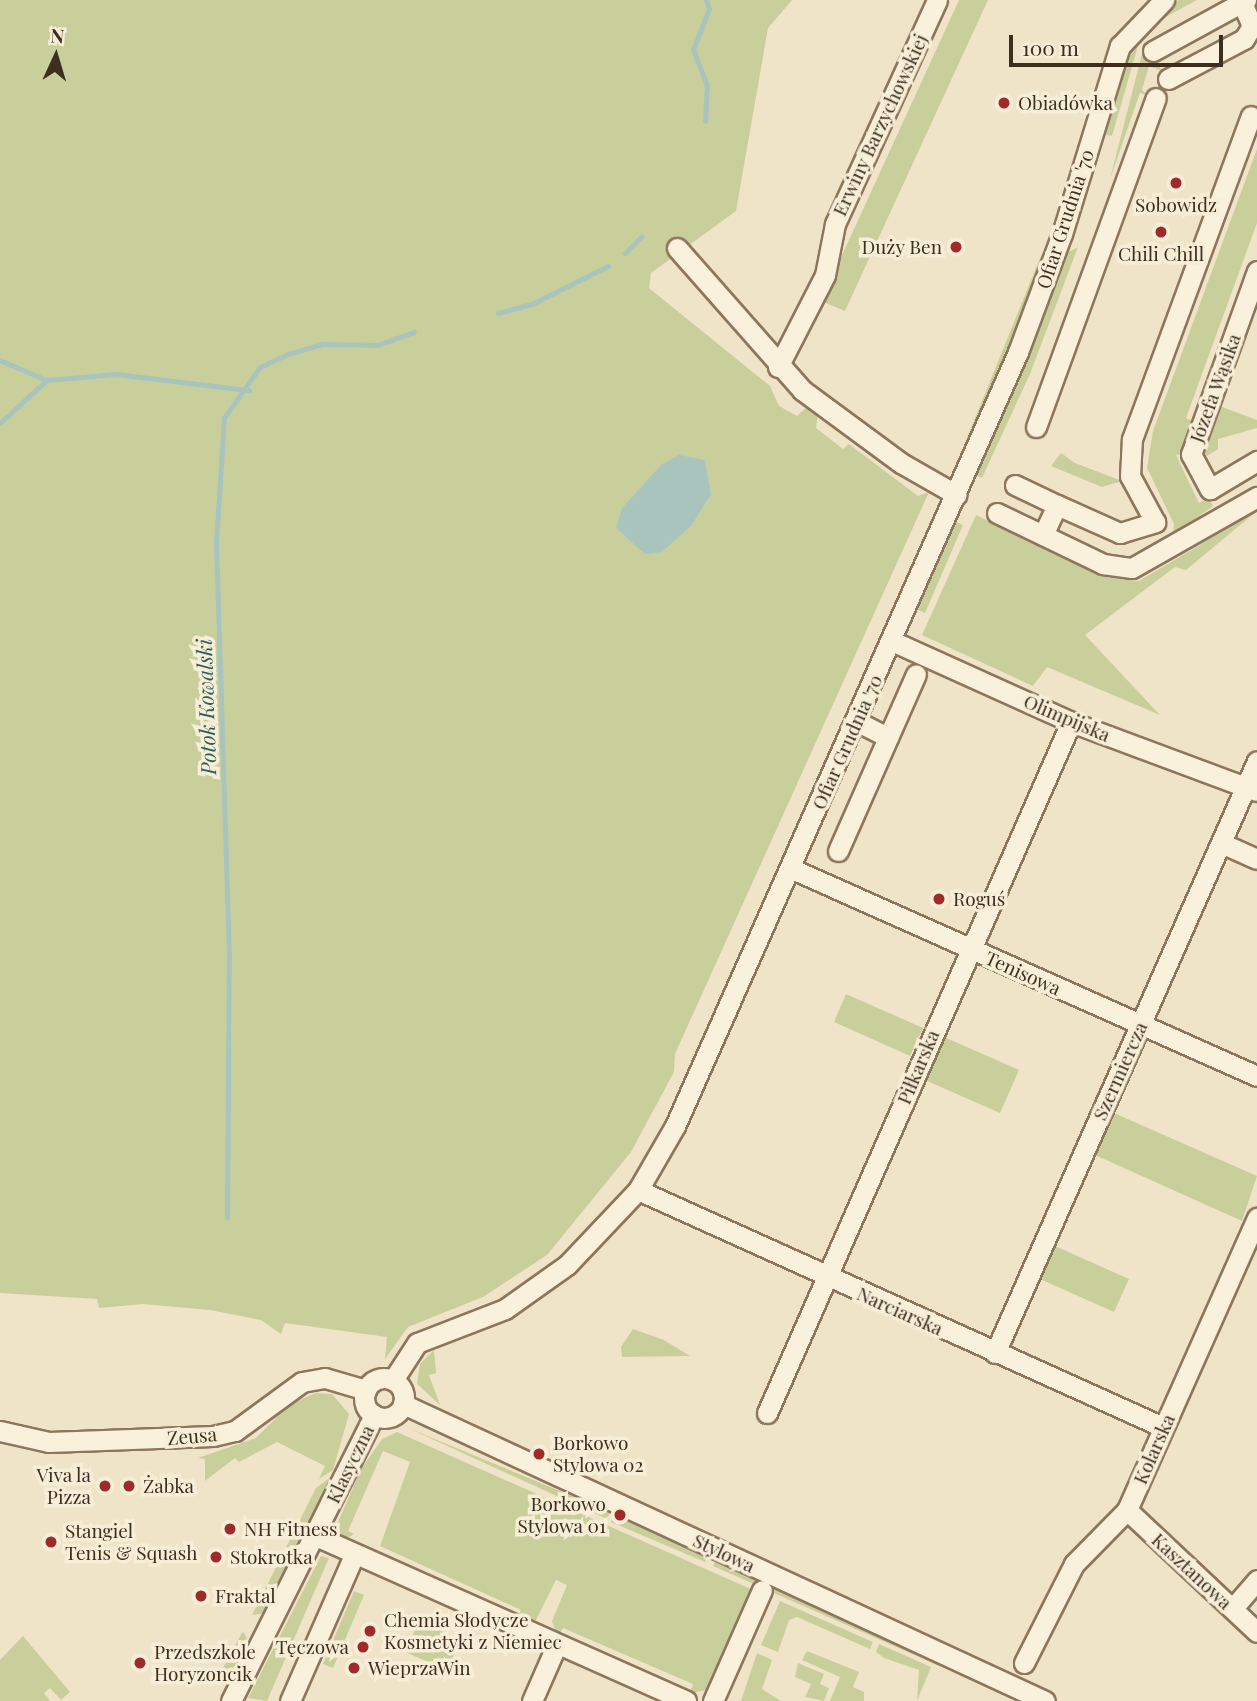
<!DOCTYPE html>
<html>
<head>
<meta charset="utf-8">
<style>
  body { margin:0 }
  #map { position:relative; width:1257px; height:1701px; overflow:hidden; background:#f0e4c8; font-family:"Playfair Display",serif }
  div>[style] { position:absolute }
  [style*='--x'] { left:calc(var(--x)*1px); top:calc(var(--y)*1px); width:calc(var(--w)*1px); rotate:calc(var(--a)*1deg) }
  .green>* { inset:0; background:#c9cf9b }
  .water>* { inset:0; background:#a9c4bc }
  .stream>* { height:4.5px; margin:-2.25px; padding:0 2.25px; transform-origin:2.25px; border-radius:2.25px; background:#a9c4bc }
  .roads { filter:drop-shadow(2px 0 #8d765c) drop-shadow(-2px 0 #8d765c) drop-shadow(0 2px #8d765c) drop-shadow(0 -2px #8d765c) }
  .minor>* { height:19px; margin:-9.5px; padding:0 9.5px; transform-origin:9.5px; border-radius:9.5px; background:#faf1dc }
  .minor>.ring { margin:-9.5px; padding:0; box-sizing:content-box; background:none; border:19px solid #faf1dc; border-radius:50% }
  .dots>* { width:19px; height:19px; translate:-50% -50%; box-sizing:border-box; border:4px solid #f7eed8; border-radius:50% }
  span { translate:-50% -50%; white-space:nowrap; text-align:center; line-height:1.15; -webkit-text-stroke:7px #f7eed8; paint-order:stroke }
  .poi-label { font-size:19px; color:#3d2e20 }
  .left { translate:0 -50%; text-align:left }
  .right { translate:-100% -50%; text-align:right }
  .street-label { font-size:19px; color:#3d2e20 }
  .water-label { font-size:21px; color:#2f5d5a; font-style:italic }
  .north { position:absolute; left:21px; top:21px; width:70px; height:70px; -webkit-text-stroke:5px #f7eed8; paint-order:stroke; rotate:4deg; font-size:19px; font-weight:700; line-height:28px; text-align:center; color:#3d2e20 }
  .north::after { content:''; display:block; margin:auto; width:24px; height:32px; background:#3d2e20; clip-path:polygon(50% 0,100% 100%,50% 72%,0 100%) }
  .scale { position:absolute; left:1009px; top:35px; width:214px; height:32px; box-sizing:border-box; border:4px solid #3d2e20; border-top:0; padding-left:9px; font-size:21px; line-height:24px; white-space:nowrap; color:#3d2e20; -webkit-text-stroke:5px #f7eed8; paint-order:stroke }
</style>
</head>
<body>
<div id="map">
  <div class="green">
    <div style="clip-path:polygon(evenodd,0 0,792px 0,768px 28px,736px 211px,651px 273px,649px 288px,770px 386px,779px 406px,797px 416px,811px 403px,818px 412px,816px 428px,843px 449px,849px 444px,918px 496px,929px 492px,675px 1054px,674px 1072px,631px 1152px,547px 1255px,483px 1297px,408px 1327px,385px 1359px,387px 1337px,285px 1323px,281px 1334px,261px 1320px,210px 1310px,143px 1304px,99px 1308px,97px 1299px,0 1293px,0 0,642px 490px,711px 495px,692px 525px,662px 551px,622px 508px,642px 490px)"></div>
    <div style="clip-path:polygon(959px 0,988px 0,845px 311px,821px 301px)"></div>
    <div style="clip-path:polygon(1179px 0,1197px 0,1149px 26px,1140px 39px,1112px 136px,1103px 134px,1131px 44px,1166px 7px)"></div>
    <div style="clip-path:polygon(1145px 42px,1162px 71px,1149px 66px,1142px 90px,1148px 95px,1140px 93px,1110px 179px)"></div>
    <div style="clip-path:polygon(1257px 149px,1257px 223px,1186px 418px,1196px 423px,1186px 454px,1176px 455px,1199px 503px,1208px 497px,1213px 506px,1173px 535px,1174px 524px,1147px 468px,1153px 431px)"></div>
    <div style="clip-path:polygon(1078px 247px,1030px 374px,982px 478px,976px 475px,1065px 254px)"></div>
    <div style="clip-path:polygon(1042px 253px,1015px 338px,960px 467px,956px 465px)"></div>
    <div style="clip-path:polygon(1217px 405px,1257px 420px,1257px 428px,1218px 439px,1218px 449px,1207px 456px,1199px 449px)"></div>
    <div style="clip-path:polygon(1061px 453px,1075px 463px,1122px 481px,1102px 487px,1051px 466px)"></div>
    <div style="clip-path:polygon(1257px 511px,1186px 570px,1175px 567px,1085px 635px,1160px 715px,1047px 667px,1033px 686px,922px 635px,976px 515px,1100px 576px,1139px 581px)"></div>
    <div style="clip-path:polygon(955px 521px,963px 525px,925px 613px,916px 609px)"></div>
    <div style="clip-path:polygon(846px 994px,923px 1028px,910px 1056px,834px 1022px)"></div>
    <div style="clip-path:polygon(944px 1037px,1019px 1070px,1000px 1113px,925px 1080px)"></div>
    <div style="clip-path:polygon(1114px 1113px,1257px 1176px,1242px 1221px,1095px 1155px)"></div>
    <div style="clip-path:polygon(1055px 1246px,1129px 1279px,1114px 1312px,1040px 1279px)"></div>
    <div style="clip-path:polygon(633px 1329px,664px 1340px,690px 1356px,622px 1357px,621px 1347px)"></div>
    <div style="clip-path:polygon(434px 1350px,436px 1373px,429px 1375px,440px 1405px,417px 1384px,420px 1364px)"></div>
    <div style="clip-path:polygon(316px 1393px,332px 1394px,349px 1414px,333px 1470px,319px 1479px,325px 1466px,277px 1442px,239px 1462px,235px 1458px,205px 1481px,205px 1459px,198px 1458px,256px 1438px,290px 1404px)"></div>
    <div style="clip-path:polygon(408px 1428px,584px 1501px,612px 1507px,607px 1519px)"></div>
    <div style="clip-path:polygon(397px 1432px,753px 1590px,708px 1690px,690px 1693px,693px 1684px,563px 1628px,558px 1638px,552px 1621px,567px 1585px,556px 1580px,536px 1620px,517px 1620px,521px 1610px,380px 1546px,410px 1462px,383px 1451px,348px 1531px,354px 1534px,346px 1539px,333px 1534px,361px 1469px,382px 1439px)"></div>
    <div style="clip-path:polygon(336px 1473px,266px 1613px,252px 1615px,316px 1488px)"></div>
    <div style="clip-path:polygon(614px 1515px,628px 1515px,709px 1552px,705px 1562px,611px 1522px)"></div>
    <div style="clip-path:polygon(321px 1556px,329px 1558px,267px 1701px,248px 1698px)"></div>
    <div style="clip-path:polygon(717px 1557px,940px 1659px,937px 1665px,713px 1566px)"></div>
    <div style="clip-path:polygon(354px 1591px,364px 1595px,333px 1668px,323px 1664px)"></div>
    <div style="clip-path:polygon(780px 1601px,873px 1642px,870px 1649px,797px 1617px,789px 1620px,778px 1652px,761px 1645px)"></div>
    <div style="clip-path:polygon(419px 1621px,460px 1640px,447px 1670px,405px 1652px)"></div>
    <div style="clip-path:polygon(243px 1631px,249px 1643px,230px 1683px,218px 1677px)"></div>
    <div style="clip-path:polygon(23px 1636px,70px 1692px,61px 1700px,50px 1688px,44px 1693px,50px 1701px,0 1701px,0 1660px)"></div>
    <div style="clip-path:polygon(879px 1644px,931px 1667px,917px 1701px,919px 1670px,884px 1658px,876px 1652px)"></div>
    <div style="clip-path:polygon(807px 1651px,859px 1672px,853px 1687px,864px 1692px,864px 1701px,830px 1701px,840px 1677px,802px 1660px)"></div>
    <div style="clip-path:polygon(757px 1653px,772px 1660px,762px 1689px,781px 1701px,741px 1701px)"></div>
    <div style="clip-path:polygon(798px 1663px,824px 1674px,820px 1684px,829px 1688px,824px 1701px,805px 1697px,811px 1684px,795px 1677px)"></div>
  </div>
  <div class="water">
    <div style="clip-path:polygon(679px 455px,705px 460px,711px 495px,692px 525px,662px 552px,645px 554px,616px 528px,622px 508px,662px 464px)"></div>
  </div>
  <div class="stream">
    <div style="--x:705;--y:121;--w:35;--a:-87"></div>
    <div style="--x:707;--y:86;--w:39;--a:-111"></div>
    <div style="--x:693;--y:50;--w:44;--a:-68.7"></div>
    <div style="--x:709;--y:9;--w:9;--a:-108"></div>
    <div style="--x:625;--y:253;--w:23;--a:-45"></div>
    <div style="--x:498;--y:313;--w:35;--a:-15"></div>
    <div style="--x:532;--y:304;--w:85;--a:-26.6"></div>
    <div style="--x:0;--y:360;--w:51;--a:23.1"></div>
    <div style="--x:47;--y:380;--w:69;--a:-5"></div>
    <div style="--x:116;--y:374;--w:134;--a:6.9"></div>
    <div style="--x:0;--y:423;--w:64;--a:-42.5"></div>
    <div style="--x:227;--y:1218;--w:261;--a:-89.6"></div>
    <div style="--x:229;--y:957;--w:413;--a:-91.8"></div>
    <div style="--x:216;--y:544;--w:126;--a:-86.4"></div>
    <div style="--x:224;--y:418;--w:62;--a:-54.8"></div>
    <div style="--x:260;--y:367;--w:31;--a:-25"></div>
    <div style="--x:288;--y:354;--w:35;--a:-16"></div>
    <div style="--x:322;--y:344;--w:56;--a:1"></div>
    <div style="--x:378;--y:345;--w:38;--a:-20"></div>
  </div>
  <div class="roads">
    <div class="minor">
      <div style="--x:1153;--y:51;--w:106;--a:-28.7"></div>
      <div style="--x:1168;--y:79;--w:86;--a:-27.8"></div>
      <div style="--x:1244;--y:39;--w:15;--a:-58"></div>
      <div style="--x:1252;--y:26;--w:25;--a:-113"></div>
      <div style="--x:677;--y:248;--w:189;--a:48.6"></div>
      <div style="--x:802;--y:390;--w:123;--a:36.4"></div>
      <div style="--x:901;--y:463;--w:64;--a:29.7"></div>
      <div style="--x:1257;--y:271;--w:195;--a:109.8"></div>
      <div style="--x:1191;--y:454;--w:40;--a:62"></div>
      <div style="--x:1210;--y:489;--w:55;--a:-30.8"></div>
      <div style="--x:778;--y:367;--w:103;--a:-62.9"></div>
      <div style="--x:825;--y:275;--w:52;--a:-78.9"></div>
      <div style="--x:835;--y:224;--w:246;--a:-65.5"></div>
      <div style="--x:1036;--y:427;--w:350;--a:-70"></div>
      <div style="--x:1015;--y:485;--w:47;--a:25.5"></div>
      <div style="--x:997;--y:513;--w:118;--a:25.7"></div>
      <div style="--x:1103;--y:564;--w:29;--a:8"></div>
      <div style="--x:1132;--y:568;--w:144;--a:-29.6"></div>
      <div style="--x:1043;--y:535;--w:33;--a:-65"></div>
      <div style="--x:1057;--y:505;--w:69;--a:24"></div>
      <div style="--x:1120;--y:533;--w:37;--a:-17"></div>
      <div style="--x:1155;--y:522;--w:52;--a:-118.5"></div>
      <div style="--x:1130;--y:476;--w:37;--a:-87"></div>
      <div style="--x:1132;--y:439;--w:344;--a:-69.8"></div>
      <div style="--x:892;--y:641;--w:196;--a:24.3"></div>
      <div style="--x:1071;--y:722;--w:198;--a:20.4"></div>
      <div style="--x:856;--y:721;--w:36;--a:27"></div>
      <div style="--x:1221;--y:843;--w:39;--a:24"></div>
      <div style="--x:838;--y:851;--w:193;--a:-66.2"></div>
      <div style="--x:790;--y:868;--w:511;--a:24.01"></div>
      <div style="--x:638;--y:1190;--w:576;--a:24.3"></div>
      <div style="--x:995;--y:1353;--w:647;--a:-66.13"></div>
      <div class="ring" style="left:364px;top:1378px;width:21px;height:21px"></div>
      <div style="--x:393;--y:1380;--w:44;--a:-57"></div>
      <div style="--x:417;--y:1343;--w:94;--a:-21.1"></div>
      <div style="--x:505;--y:1309;--w:76;--a:-35.4"></div>
      <div style="--x:567;--y:1265;--w:103;--a:-46.6"></div>
      <div style="--x:638;--y:1190;--w:74;--a:-60"></div>
      <div style="--x:675;--y:1126;--w:847;--a:-66.1"></div>
      <div style="--x:1018;--y:352;--w:126;--a:-69.6"></div>
      <div style="--x:1062;--y:234;--w:197;--a:-72.9"></div>
      <div style="--x:1120;--y:46;--w:64;--a:-46.3"></div>
      <div style="--x:403;--y:1404;--w:707;--a:24.83"></div>
      <div style="--x:767;--y:1413;--w:755;--a:-66.25"></div>
      <div style="--x:0;--y:1431;--w:50;--a:12.7"></div>
      <div style="--x:49;--y:1442;--w:164;--a:-2.1"></div>
      <div style="--x:213;--y:1436;--w:23;--a:-13"></div>
      <div style="--x:235;--y:1431;--w:83;--a:-36.2"></div>
      <div style="--x:302;--y:1382;--w:23;--a:-10"></div>
      <div style="--x:325;--y:1378;--w:43;--a:16.3"></div>
      <div style="--x:1127;--y:1510;--w:178;--a:43.2"></div>
      <div style="--x:316;--y:1536;--w:405;--a:24"></div>
      <div style="--x:1233;--y:1608;--w:37;--a:-49"></div>
      <div style="--x:1024;--y:1663;--w:111;--a:-63.2"></div>
      <div style="--x:1074;--y:1564;--w:76;--a:-45.5"></div>
      <div style="--x:1127;--y:1510;--w:320;--a:-66"></div>
      <div style="--x:231;--y:1701;--w:320;--a:-63.4"></div>
      <div style="--x:290;--y:1701;--w:159;--a:-66.3"></div>
      <div style="--x:532;--y:1701;--w:62;--a:-66.3"></div>
      <div style="--x:713;--y:1701;--w:121;--a:-66.2"></div>
    </div>
  </div>
  <div class="dots">
    <div style="left:1004px;top:103px;background:#9e2a2b"></div>
    <div style="left:1176px;top:183px;background:#9e2a2b"></div>
    <div style="left:1161px;top:232px;background:#9e2a2b"></div>
    <div style="left:956px;top:247px;background:#9e2a2b"></div>
    <div style="left:939px;top:899px;background:#9e2a2b"></div>
    <div style="left:539px;top:1454px;background:#9e2a2b"></div>
    <div style="left:105px;top:1486px;background:#9e2a2b"></div>
    <div style="left:129px;top:1486px;background:#9e2a2b"></div>
    <div style="left:620px;top:1515px;background:#9e2a2b"></div>
    <div style="left:230px;top:1529px;background:#9e2a2b"></div>
    <div style="left:51px;top:1542px;background:#9e2a2b"></div>
    <div style="left:216px;top:1557px;background:#9e2a2b"></div>
    <div style="left:201px;top:1596px;background:#9e2a2b"></div>
    <div style="left:370px;top:1631px;background:#9e2a2b"></div>
    <div style="left:363px;top:1647px;background:#9e2a2b"></div>
    <div style="left:140px;top:1663px;background:#9e2a2b"></div>
    <div style="left:354px;top:1668px;background:#9e2a2b"></div>
  </div>
  <div class="poi-label">
    <span class="left" style="left:1018px;top:103px">Obiadówka</span>
    <span style="left:1176px;top:205px">Sobowidz</span>
    <span class="right" style="left:942px;top:247px">Duży Ben</span>
    <span style="left:1161px;top:254px">Chili Chill</span>
    <span class="left" style="left:953px;top:899px">Roguś</span>
    <span class="left" style="left:553px;top:1454px">Borkowo<br>Stylowa 02</span>
    <span class="right" style="left:91px;top:1486px">Viva la<br>Pizza</span>
    <span class="left" style="left:143px;top:1486px">Żabka</span>
    <span class="right" style="left:606px;top:1515px">Borkowo<br>Stylowa 01</span>
    <span class="left" style="left:244px;top:1529px">NH Fitness</span>
    <span class="left" style="left:65px;top:1542px">Stangiel<br>Tenis &amp; Squash</span>
    <span class="left" style="left:230px;top:1557px">Stokrotka</span>
    <span class="left" style="left:215px;top:1596px">Fraktal</span>
    <span class="left" style="left:384px;top:1631px">Chemia Słodycze<br>Kosmetyki z Niemiec</span>
    <span class="right" style="left:349px;top:1647px">Tęczowa</span>
    <span class="left" style="left:154px;top:1663px">Przedszkole<br>Horyzoncik</span>
    <span class="left" style="left:368px;top:1668px">WieprzaWin</span>
  </div>
  <div class="street-label">
    <span style="left:880px;top:125px;rotate:-65deg">Erwiny Barzychowskiej</span>
    <span style="left:1065px;top:219px;rotate:-72deg">Ofiar Grudnia '70</span>
    <span style="left:1215px;top:388px;rotate:-70deg">Józefa Wąsika</span>
    <span style="left:1067px;top:718px;rotate:23deg">Olimpijska</span>
    <span style="left:847px;top:742px;rotate:-66deg">Ofiar Grudnia '70</span>
    <span style="left:1023px;top:973px;rotate:24deg">Tenisowa</span>
    <span style="left:918px;top:1067px;rotate:-67deg">Piłkarska</span>
    <span style="left:1120px;top:1071px;rotate:-66deg">Szermiercza</span>
    <span style="left:900px;top:1311px;rotate:24deg">Narciarska</span>
    <span style="left:192px;top:1436px;rotate:-5deg">Zeusa</span>
    <span style="left:1154px;top:1449px;rotate:-66deg">Kolarska</span>
    <span style="left:350px;top:1464px;rotate:-64deg">Klasyczna</span>
    <span style="left:724px;top:1553px;rotate:25deg">Stylowa</span>
    <span style="left:1192px;top:1571px;rotate:43deg">Kasztanowa</span>
  </div>
  <div class="water-label">
    <span style="left:205px;top:707px;rotate:-92deg">Potok Kowalski</span>
  </div>
  <div class="north">N</div>
  <div class="scale">100 m</div>
</div>
</body>
</html>
